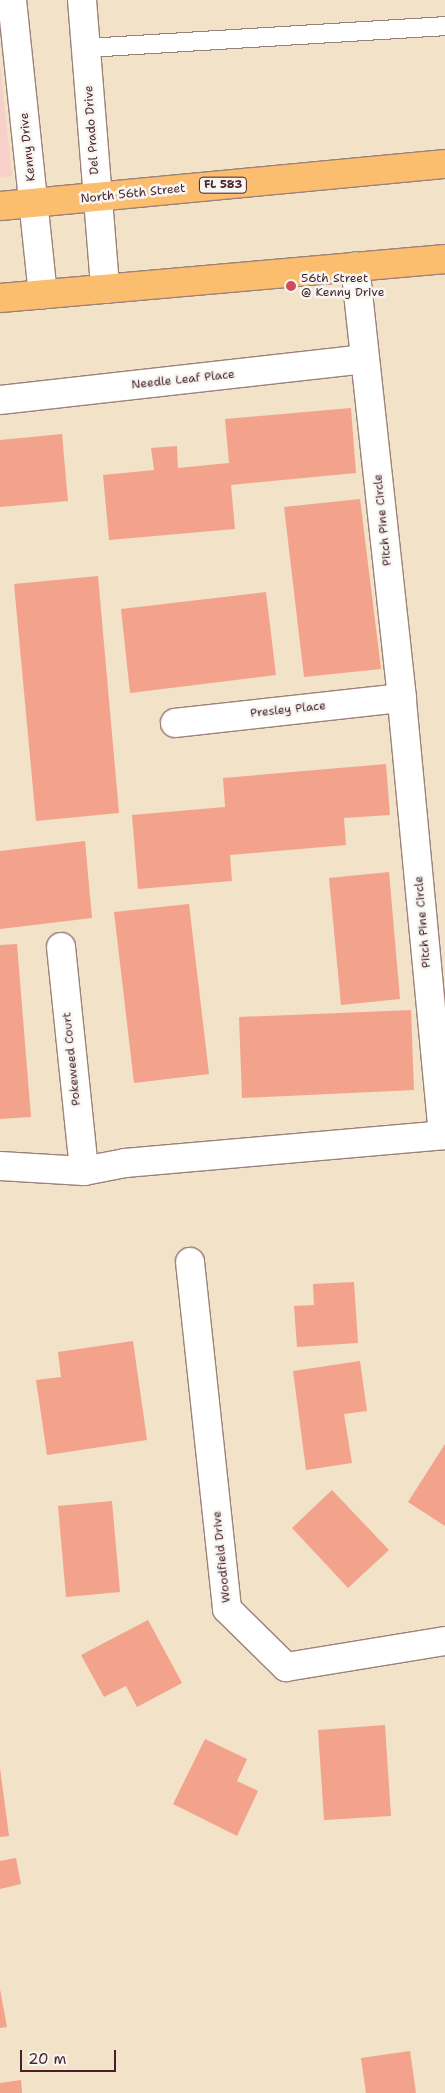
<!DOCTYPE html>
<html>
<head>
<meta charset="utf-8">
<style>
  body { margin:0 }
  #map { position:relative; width:445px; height:2093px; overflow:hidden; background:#f1e2c8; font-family:"Shantell Sans",sans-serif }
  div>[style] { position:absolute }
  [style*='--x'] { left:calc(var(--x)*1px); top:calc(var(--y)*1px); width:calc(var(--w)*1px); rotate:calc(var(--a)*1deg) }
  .built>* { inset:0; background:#f7d1c9 }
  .building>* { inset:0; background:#f3a38c }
  .roads { filter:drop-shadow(1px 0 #9e807a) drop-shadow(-1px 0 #9e807a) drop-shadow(0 1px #9e807a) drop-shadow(0 -1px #9e807a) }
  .service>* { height:18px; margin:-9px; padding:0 9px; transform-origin:9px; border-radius:9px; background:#fff }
  .minor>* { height:28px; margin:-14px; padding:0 14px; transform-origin:14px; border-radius:14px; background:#fff }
  .primary>* { height:28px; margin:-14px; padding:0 14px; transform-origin:14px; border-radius:14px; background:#fbbd6e }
  .dots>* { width:14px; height:14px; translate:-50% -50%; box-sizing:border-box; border:2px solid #f6f6f2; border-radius:50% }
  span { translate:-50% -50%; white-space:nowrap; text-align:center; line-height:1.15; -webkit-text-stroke:5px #f6f6f2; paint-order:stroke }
  .shield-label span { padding:1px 4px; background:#f6f6f2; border:1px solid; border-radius:4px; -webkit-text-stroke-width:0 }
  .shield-label { font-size:11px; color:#4a1f2b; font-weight:700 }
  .street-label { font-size:12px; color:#4a1f2b }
  .poi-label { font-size:12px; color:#4a1f2b }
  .left { translate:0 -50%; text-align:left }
  .scale { position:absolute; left:20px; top:2050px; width:96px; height:22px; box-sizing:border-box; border:2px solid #4a1f2b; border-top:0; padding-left:6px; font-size:15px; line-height:18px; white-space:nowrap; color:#4a1f2b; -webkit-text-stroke:4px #f6f6f2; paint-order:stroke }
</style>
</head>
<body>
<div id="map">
  <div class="built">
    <div style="clip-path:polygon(0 64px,12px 176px,0 177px)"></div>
  </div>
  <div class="building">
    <div style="clip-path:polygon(351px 408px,356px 473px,231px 485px,235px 529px,109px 540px,103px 475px,154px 470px,151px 448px,177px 446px,178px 468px,229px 463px,225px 419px)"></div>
    <div style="clip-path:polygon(62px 434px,68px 501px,0 507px,0 440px)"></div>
    <div style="clip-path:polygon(360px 499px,381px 669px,304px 677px,284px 507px)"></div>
    <div style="clip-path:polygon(98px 576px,119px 813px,36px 821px,14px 584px)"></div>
    <div style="clip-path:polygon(266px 592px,276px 675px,130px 693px,121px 609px)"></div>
    <div style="clip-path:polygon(386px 764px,390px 815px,344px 818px,346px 845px,230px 855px,232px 881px,138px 889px,132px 815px,225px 807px,223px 778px)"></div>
    <div style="clip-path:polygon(85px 841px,92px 918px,0 929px,0 851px)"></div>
    <div style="clip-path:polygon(389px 872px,400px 999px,341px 1005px,329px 878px)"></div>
    <div style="clip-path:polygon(189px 904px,209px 1074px,134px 1083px,114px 912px)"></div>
    <div style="clip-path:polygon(17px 944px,31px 1117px,0 1119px,0 945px)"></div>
    <div style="clip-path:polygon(411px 1010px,414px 1090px,242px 1098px,239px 1017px)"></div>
    <div style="clip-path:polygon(354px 1282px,358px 1343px,297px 1347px,294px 1306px,314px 1305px,313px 1284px)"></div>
    <div style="clip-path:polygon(133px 1341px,147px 1440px,47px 1455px,36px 1380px,61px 1377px,58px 1352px)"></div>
    <div style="clip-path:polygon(360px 1361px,367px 1411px,344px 1414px,352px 1463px,306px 1470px,293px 1371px)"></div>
    <div style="clip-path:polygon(445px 1444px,445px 1526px,408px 1502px)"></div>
    <div style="clip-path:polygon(332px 1490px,389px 1550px,348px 1588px,292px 1528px)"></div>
    <div style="clip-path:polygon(112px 1501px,120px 1592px,66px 1597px,58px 1506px)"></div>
    <div style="clip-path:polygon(148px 1620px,182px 1683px,137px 1707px,126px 1686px,104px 1697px,81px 1655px)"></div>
    <div style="clip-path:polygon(385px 1725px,391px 1816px,324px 1820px,318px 1730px)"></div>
    <div style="clip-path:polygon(205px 1739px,247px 1759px,237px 1781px,258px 1791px,237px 1836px,173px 1804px)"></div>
    <div style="clip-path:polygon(0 1768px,9px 1836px,0 1837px)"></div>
    <div style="clip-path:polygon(16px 1858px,21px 1884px,0 1889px,0 1861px)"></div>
    <div style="clip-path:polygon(0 1989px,7px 2027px,0 2028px)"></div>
    <div style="clip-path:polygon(410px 2051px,416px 2093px,366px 2093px,361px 2058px)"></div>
    <div style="clip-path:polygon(21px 2080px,22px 2093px,0 2093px,0 2083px)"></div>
  </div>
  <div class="roads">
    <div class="service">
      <div style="--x:87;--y:48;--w:359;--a:-3.5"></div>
    </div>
    <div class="minor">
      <div style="--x:12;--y:0;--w:296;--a:84"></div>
      <div style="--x:82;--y:0;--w:290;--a:85.4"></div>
      <div style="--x:0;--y:400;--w:367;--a:-6.4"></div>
      <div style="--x:175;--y:723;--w:228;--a:-6.3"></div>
      <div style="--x:61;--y:947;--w:225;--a:84.1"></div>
      <div style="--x:0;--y:1166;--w:84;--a:3.4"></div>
      <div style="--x:84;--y:1171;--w:42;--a:-11"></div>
      <div style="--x:125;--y:1163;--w:319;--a:-5"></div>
      <div style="--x:443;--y:1135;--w:439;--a:-95.4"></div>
      <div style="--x:402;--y:698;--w:434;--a:-96.2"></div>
      <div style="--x:190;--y:1262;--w:349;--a:83.9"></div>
      <div style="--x:227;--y:1609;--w:83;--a:44.5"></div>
      <div style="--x:286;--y:1667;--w:161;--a:-9.3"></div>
    </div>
    <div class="primary">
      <div style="--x:0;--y:206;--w:447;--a:-5.4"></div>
      <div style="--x:0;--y:298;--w:447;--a:-5"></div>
    </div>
  </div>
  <div class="dots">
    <div style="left:291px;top:286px;background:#d1495b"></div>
  </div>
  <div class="shield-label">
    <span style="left:223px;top:185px">FL 583</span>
  </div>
  <div class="street-label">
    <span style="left:92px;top:130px;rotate:-94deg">Del Prado Drive</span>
    <span style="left:28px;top:147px;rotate:-96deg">Kenny Drive</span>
    <span style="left:133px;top:194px;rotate:-6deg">North 56th Street</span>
    <span style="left:183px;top:380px;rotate:-6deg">Needle Leaf Place</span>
    <span style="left:383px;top:520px;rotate:-96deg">Pitch Pine Circle</span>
    <span style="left:288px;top:710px;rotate:-6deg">Presley Place</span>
    <span style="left:423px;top:922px;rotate:-95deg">Pitch Pine Circle</span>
    <span style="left:72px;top:1059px;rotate:-96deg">Pokeweed Court</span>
    <span style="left:222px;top:1557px;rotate:-96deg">Woodfield Drive</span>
  </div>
  <div class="poi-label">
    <span class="left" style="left:301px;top:286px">56th Street<br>@ Kenny Drive</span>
  </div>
  <div class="scale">20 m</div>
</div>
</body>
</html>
